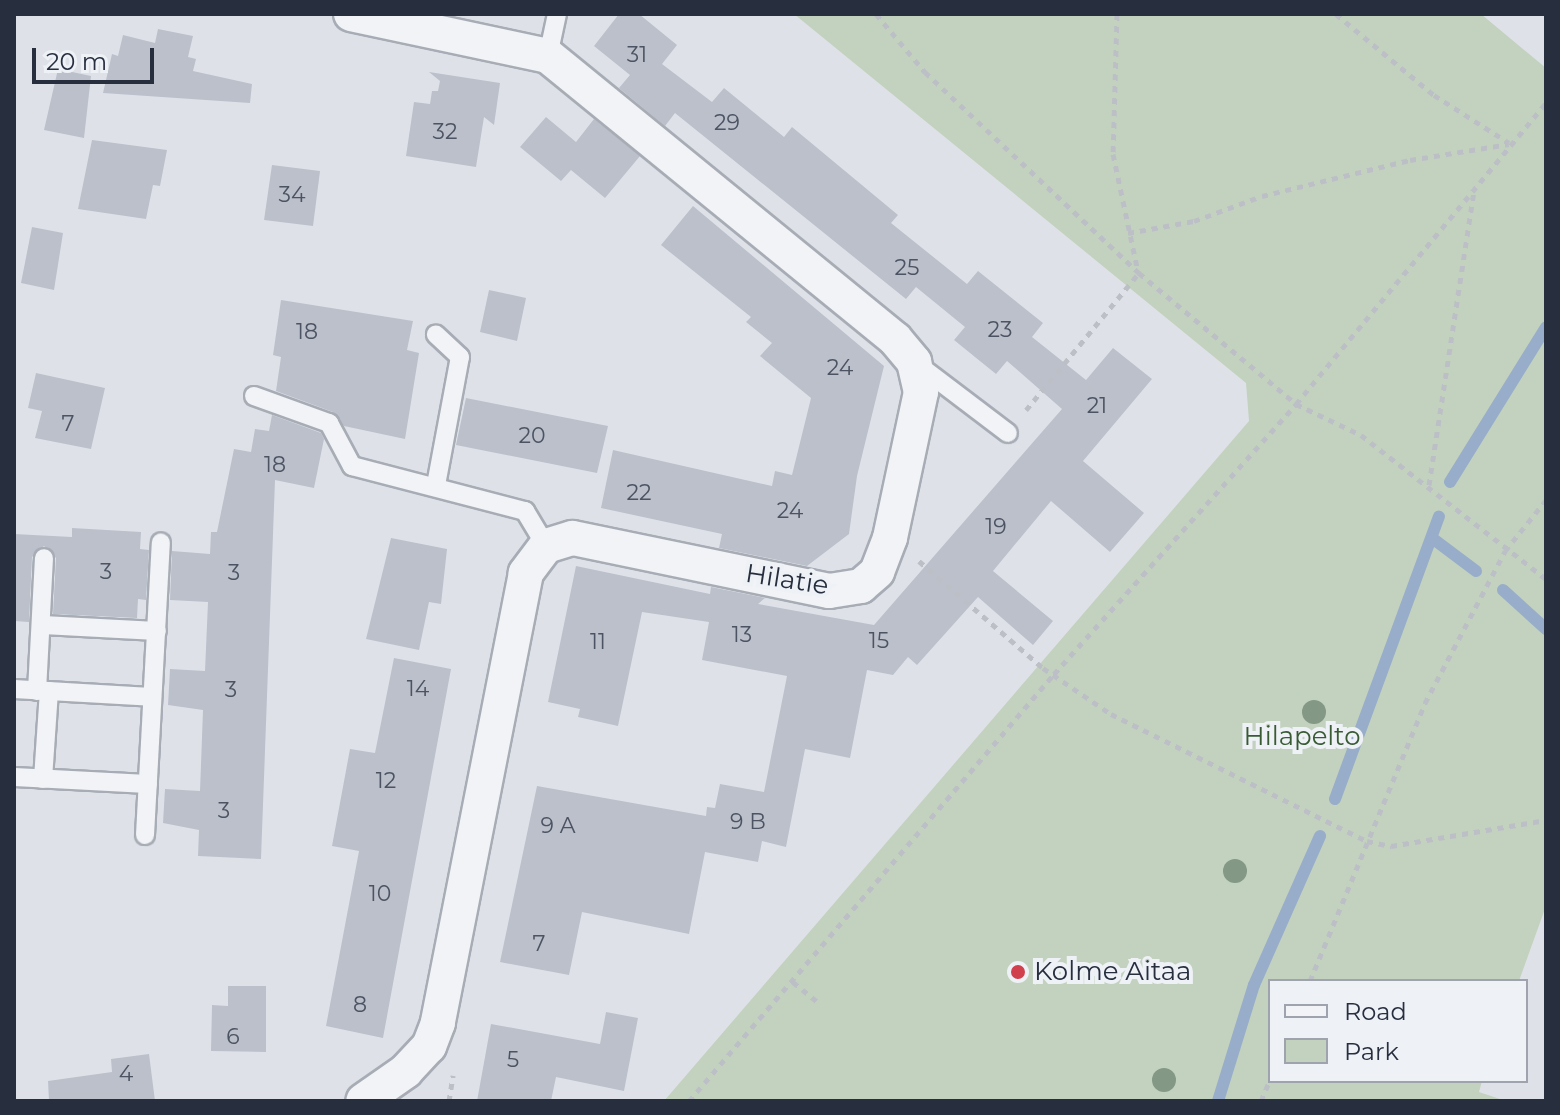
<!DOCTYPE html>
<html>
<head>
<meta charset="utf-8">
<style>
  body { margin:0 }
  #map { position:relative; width:1560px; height:1115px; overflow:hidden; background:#dee2e8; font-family:Montserrat,sans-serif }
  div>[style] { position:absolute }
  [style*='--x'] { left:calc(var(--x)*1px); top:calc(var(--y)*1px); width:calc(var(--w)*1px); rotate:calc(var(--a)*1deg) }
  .green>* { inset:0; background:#c3d2bf }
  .stream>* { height:12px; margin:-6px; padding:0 6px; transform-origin:6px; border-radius:6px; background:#98adc9 }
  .building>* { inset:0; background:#bbc0cb }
  .path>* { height:5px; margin-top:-2.5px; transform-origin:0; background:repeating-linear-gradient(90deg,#bcc0c6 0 6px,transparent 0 12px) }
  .roads { filter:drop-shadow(2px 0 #a7acb5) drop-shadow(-2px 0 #a7acb5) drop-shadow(0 2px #a7acb5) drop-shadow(0 -2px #a7acb5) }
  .service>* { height:18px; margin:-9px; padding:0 9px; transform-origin:9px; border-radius:9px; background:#f1f3f6 }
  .minor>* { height:34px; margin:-17px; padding:0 17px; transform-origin:17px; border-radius:17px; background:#f1f3f6 }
  .trees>* { width:24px; height:24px; margin:-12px; border-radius:50%; background:#839885 }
  .dots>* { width:22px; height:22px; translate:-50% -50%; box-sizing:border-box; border:4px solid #eef1f6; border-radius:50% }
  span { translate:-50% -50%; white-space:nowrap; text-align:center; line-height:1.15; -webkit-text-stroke:8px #eef1f6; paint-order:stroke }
  .number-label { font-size:22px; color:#4c5362 }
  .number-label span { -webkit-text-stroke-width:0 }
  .street-label { font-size:26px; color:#272f3f }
  .park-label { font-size:26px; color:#395b34 }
  .poi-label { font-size:26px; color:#272f3f }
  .left { translate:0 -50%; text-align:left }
  .frame { position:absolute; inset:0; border:16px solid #272f3f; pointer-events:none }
  .legend { position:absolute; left:1268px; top:979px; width:260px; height:104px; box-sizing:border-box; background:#eef1f6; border:2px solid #9ea3ad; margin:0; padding:10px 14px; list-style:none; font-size:24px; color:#272f3f }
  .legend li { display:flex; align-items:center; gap:16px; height:40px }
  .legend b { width:40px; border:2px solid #9ea3ad }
  .scale { position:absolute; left:32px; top:48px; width:122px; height:36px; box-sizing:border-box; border:4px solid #272f3f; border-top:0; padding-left:10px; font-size:24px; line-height:28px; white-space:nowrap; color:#272f3f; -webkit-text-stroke:6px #eef1f6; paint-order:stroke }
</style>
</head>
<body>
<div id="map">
  <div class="green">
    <div style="clip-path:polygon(794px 14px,1481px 14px,1546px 68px,1546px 906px,1519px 981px,1270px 981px,1270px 1081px,1482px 1081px,1479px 1092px,1506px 1101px,664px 1101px,1249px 421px,1246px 383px)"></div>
  </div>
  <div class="stream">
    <div style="--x:1450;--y:482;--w:182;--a:-58.2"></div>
    <div style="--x:1432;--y:538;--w:55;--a:36.9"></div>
    <div style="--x:1503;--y:590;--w:58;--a:42.2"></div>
    <div style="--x:1335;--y:799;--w:301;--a:-69.8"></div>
    <div style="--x:1218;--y:1101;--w:121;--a:-72.8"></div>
    <div style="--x:1254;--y:985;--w:163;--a:-66.1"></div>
  </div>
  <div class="building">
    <div style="clip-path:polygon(619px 14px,639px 14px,677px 45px,662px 64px,712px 102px,724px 88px,784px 137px,792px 127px,898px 215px,891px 223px,967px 284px,978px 271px,1043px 323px,1032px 337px,1086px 380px,1113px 348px,1152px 379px,1083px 461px,1144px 513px,1110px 552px,1051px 501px,993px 571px,1053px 621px,1033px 645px,978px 597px,917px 665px,908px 657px,893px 675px,867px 670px,850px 758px,805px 749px,786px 847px,762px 841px,758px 862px,705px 852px,689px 934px,582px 912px,569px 975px,500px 962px,537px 786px,706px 816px,707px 807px,715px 808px,720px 784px,764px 792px,787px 676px,702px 660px,709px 622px,642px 612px,618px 726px,578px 717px,580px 709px,548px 702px,576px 566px,710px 594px,711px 587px,765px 598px,758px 604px,874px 625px,1062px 409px,1007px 361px,996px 374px,954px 340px,965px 327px,916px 287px,906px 299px,675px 113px,665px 126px,619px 88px,630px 75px,594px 46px)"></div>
    <div style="clip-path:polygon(158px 29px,193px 36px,188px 57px,196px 59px,193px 71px,252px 84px,250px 103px,103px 93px,112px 54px,118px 56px,123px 35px,155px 43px)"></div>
    <div style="clip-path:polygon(58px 69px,91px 76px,84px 138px,44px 130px)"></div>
    <div style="clip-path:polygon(429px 72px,500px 83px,494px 125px,484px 117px,476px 167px,406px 156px,414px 102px,430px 104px,432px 91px,438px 91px,440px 81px)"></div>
    <div style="clip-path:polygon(546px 117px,576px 142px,594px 119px,640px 156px,605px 198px,571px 170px,561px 181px,520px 147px)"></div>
    <div style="clip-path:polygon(92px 140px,167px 150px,160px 186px,153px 185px,146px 219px,78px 209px)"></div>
    <div style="clip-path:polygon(272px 165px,320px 171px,313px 226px,264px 220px)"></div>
    <div style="clip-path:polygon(693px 206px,884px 366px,857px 476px,849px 534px,807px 566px,719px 548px,722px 534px,601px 508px,613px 450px,772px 486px,775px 471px,792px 475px,811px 398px,760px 356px,772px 343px,746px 322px,751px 317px,661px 245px)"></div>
    <div style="clip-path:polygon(32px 227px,63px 233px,54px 290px,21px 283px)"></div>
    <div style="clip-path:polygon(489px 290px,526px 298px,517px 341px,480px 332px)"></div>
    <div style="clip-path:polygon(281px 300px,413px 321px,407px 350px,419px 353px,405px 439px,344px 426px,333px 412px,276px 391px,281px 357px,273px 355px)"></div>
    <div style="clip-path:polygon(36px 373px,105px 388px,91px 449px,35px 438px,42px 411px,28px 408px)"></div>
    <div style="clip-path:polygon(466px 398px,608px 426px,597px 473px,456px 445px)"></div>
    <div style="clip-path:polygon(272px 415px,321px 433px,324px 439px,314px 488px,275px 480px,261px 859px,198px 856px,199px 830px,163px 823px,165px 789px,200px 791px,203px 710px,168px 705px,170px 669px,205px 671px,208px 602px,170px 600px,172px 551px,210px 554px,211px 532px,217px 532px,234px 449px,251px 452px,255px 429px,269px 431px)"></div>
    <div style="clip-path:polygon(72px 528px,141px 532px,140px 549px,149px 550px,146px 600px,138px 599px,137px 618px,53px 614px,56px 558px,44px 546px,32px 557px,29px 622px,14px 621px,14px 534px,72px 537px)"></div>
    <div style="clip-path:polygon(391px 538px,447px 549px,441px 604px,429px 602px,419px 650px,366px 639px)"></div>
    <div style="clip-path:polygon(394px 658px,451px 669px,383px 1038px,326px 1026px,359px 851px,332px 846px,350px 749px,375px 753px)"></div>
    <div style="clip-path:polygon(228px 986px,266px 986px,266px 1052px,211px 1051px,212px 1005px,228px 1006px)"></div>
    <div style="clip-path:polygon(606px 1012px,638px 1018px,624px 1091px,556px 1077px,551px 1101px,477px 1101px,491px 1024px,600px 1044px)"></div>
    <div style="clip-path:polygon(149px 1054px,155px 1101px,49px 1101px,48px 1081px,112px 1072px,111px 1059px)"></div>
  </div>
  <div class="path">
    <div style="--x:876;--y:14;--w:76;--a:49.8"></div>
    <div style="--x:925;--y:72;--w:294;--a:43.2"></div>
    <div style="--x:1139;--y:273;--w:204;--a:39.8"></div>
    <div style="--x:1296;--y:404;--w:72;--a:25.5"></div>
    <div style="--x:1361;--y:435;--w:234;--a:37.9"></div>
    <div style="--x:1117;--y:14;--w:140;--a:91.6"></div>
    <div style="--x:1113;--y:154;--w:121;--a:78"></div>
    <div style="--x:1336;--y:14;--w:127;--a:39.6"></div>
    <div style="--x:1434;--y:95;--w:89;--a:32.6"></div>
    <div style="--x:1128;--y:233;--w:67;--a:-10.3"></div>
    <div style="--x:1194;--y:221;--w:72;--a:-20.2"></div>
    <div style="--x:1262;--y:196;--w:152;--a:-13.7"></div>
    <div style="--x:1410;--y:160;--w:100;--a:-9.2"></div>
    <div style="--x:1026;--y:410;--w:178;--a:-50.5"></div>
    <div style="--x:1429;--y:485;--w:296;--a:-81.3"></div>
    <div style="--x:919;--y:561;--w:164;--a:40.8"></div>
    <div style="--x:1043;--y:668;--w:82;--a:34.1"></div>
    <div style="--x:1111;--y:714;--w:286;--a:26.4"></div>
    <div style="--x:1367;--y:841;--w:25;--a:12"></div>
    <div style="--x:1391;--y:846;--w:157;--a:-9.5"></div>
    <div style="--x:1310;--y:981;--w:301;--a:-67.5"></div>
    <div style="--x:1425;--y:703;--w:172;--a:-62.2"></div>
    <div style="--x:1505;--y:551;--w:65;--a:-51.2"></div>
    <div style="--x:793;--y:982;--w:33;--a:39"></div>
    <div style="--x:449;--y:1101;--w:26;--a:-81"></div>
    <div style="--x:689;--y:1101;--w:562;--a:-49.48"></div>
    <div style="--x:1054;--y:674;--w:363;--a:-48.1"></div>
    <div style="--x:1296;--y:404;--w:391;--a:-50.3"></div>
    <div style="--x:1261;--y:1101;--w:23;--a:-67"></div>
  </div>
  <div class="roads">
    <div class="service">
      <div style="--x:548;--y:56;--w:43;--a:-77.9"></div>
      <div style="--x:917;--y:364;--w:114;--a:37.2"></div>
      <div style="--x:254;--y:396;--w:80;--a:19.8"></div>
      <div style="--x:329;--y:423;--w:49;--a:61.9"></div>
      <div style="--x:352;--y:466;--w:179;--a:14.6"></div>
      <div style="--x:525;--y:511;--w:41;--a:59"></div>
      <div style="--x:436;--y:485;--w:130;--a:-79.4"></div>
      <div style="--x:460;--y:357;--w:33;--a:-137"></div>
      <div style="--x:43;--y:625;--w:114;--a:3"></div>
      <div style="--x:14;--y:689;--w:137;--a:3.3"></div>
      <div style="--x:37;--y:691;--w:133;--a:-87"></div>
      <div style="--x:14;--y:777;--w:134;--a:3"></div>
      <div style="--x:43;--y:779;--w:88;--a:-86.1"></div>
      <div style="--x:145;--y:835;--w:293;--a:-86.9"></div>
    </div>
    <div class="minor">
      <div style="--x:351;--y:14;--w:201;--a:12"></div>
      <div style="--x:548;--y:56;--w:448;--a:39.2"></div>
      <div style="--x:895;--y:339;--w:30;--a:50"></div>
      <div style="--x:914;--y:362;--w:31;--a:77"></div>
      <div style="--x:921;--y:392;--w:149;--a:102"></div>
      <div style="--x:890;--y:538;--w:36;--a:111"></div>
      <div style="--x:877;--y:572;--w:21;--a:139"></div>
      <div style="--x:861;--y:586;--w:32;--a:171"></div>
      <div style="--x:829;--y:591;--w:262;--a:-168.3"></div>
      <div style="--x:572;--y:538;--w:27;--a:163"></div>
      <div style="--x:546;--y:546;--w:34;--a:127"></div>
      <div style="--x:526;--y:573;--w:459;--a:101.1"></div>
      <div style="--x:438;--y:1023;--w:25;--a:111"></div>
      <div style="--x:429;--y:1046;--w:34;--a:133"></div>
      <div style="--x:406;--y:1071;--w:52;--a:145.1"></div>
    </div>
  </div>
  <div class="trees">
    <div style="left:1314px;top:712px"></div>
    <div style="left:1235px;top:871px"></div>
    <div style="left:1164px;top:1080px"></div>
  </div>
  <div class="dots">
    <div style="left:1018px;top:972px;background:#d1404d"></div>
  </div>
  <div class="number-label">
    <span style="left:637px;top:55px">31</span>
    <span style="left:727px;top:123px">29</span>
    <span style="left:445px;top:132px">32</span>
    <span style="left:292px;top:195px">34</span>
    <span style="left:907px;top:268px">25</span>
    <span style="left:1000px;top:330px">23</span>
    <span style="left:307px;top:332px">18</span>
    <span style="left:840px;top:368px">24</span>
    <span style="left:1097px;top:406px">21</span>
    <span style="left:68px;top:424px">7</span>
    <span style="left:532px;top:436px">20</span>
    <span style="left:275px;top:465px">18</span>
    <span style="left:639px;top:493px">22</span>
    <span style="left:790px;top:511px">24</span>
    <span style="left:996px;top:527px">19</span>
    <span style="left:106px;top:572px">3</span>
    <span style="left:234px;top:573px">3</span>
    <span style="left:742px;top:635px">13</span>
    <span style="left:879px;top:641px">15</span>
    <span style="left:598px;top:642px">11</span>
    <span style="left:418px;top:689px">14</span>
    <span style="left:231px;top:690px">3</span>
    <span style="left:386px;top:781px">12</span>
    <span style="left:224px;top:811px">3</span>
    <span style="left:748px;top:822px">9 B</span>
    <span style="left:558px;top:826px">9 A</span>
    <span style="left:380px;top:894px">10</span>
    <span style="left:539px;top:944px">7</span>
    <span style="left:360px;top:1005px">8</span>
    <span style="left:233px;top:1037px">6</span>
    <span style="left:513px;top:1060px">5</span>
    <span style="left:126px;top:1074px">4</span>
  </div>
  <div class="street-label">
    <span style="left:787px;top:580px;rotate:9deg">Hilatie</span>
  </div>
  <div class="park-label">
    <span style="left:1302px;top:737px">Hilapelto</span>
  </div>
  <div class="poi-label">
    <span class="left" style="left:1034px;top:972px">Kolme Aitaa</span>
  </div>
  <div class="frame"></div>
  <ul class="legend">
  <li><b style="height:10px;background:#f1f3f6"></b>Road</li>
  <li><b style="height:22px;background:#c3d2bf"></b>Park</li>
  </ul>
  <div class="scale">20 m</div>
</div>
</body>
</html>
